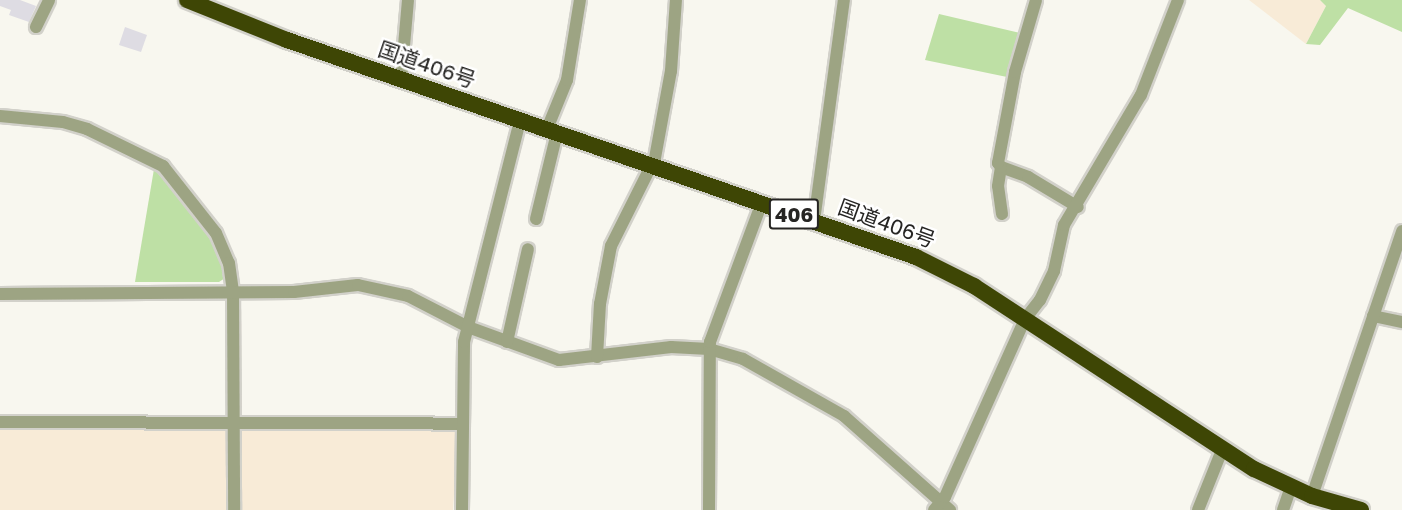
<!DOCTYPE html>
<html>
<head>
<meta charset="utf-8">
<style>
  body { margin:0 }
  #map { position:relative; width:1402px; height:510px; overflow:hidden; background:#f8f7ef; font-family:"Golos Text","Noto Sans JP",sans-serif }
  div>[style] { position:absolute }
  [style*='--x'] { left:calc(var(--x)*1px); top:calc(var(--y)*1px); width:calc(var(--w)*1px); rotate:calc(var(--a)*1deg) }
  .industrial>* { inset:0; background:#f8ebd7 }
  .green>* { inset:0; background:#bee0a5 }
  .building>* { inset:0; background:#dedce3 }
  .roads { filter:drop-shadow(2px 0 #d2d1ca) drop-shadow(-2px 0 #d2d1ca) drop-shadow(0 2px #d2d1ca) drop-shadow(0 -2px #d2d1ca) }
  .minor>* { height:12px; margin:-6px; padding:0 6px; transform-origin:6px; border-radius:6px; background:#9da483 }
  .highway>* { height:16px; margin:-8px; padding:0 8px; transform-origin:8px; border-radius:8px; background:#3e4605 }
  span { translate:-50% -50%; white-space:nowrap; text-align:center; line-height:1.15; -webkit-text-stroke:5px #fff; paint-order:stroke }
  .shield-label span { padding:2px 4px; background:#fff; border:2px solid; border-radius:4px; -webkit-text-stroke-width:0 }
  .shield-label { font-size:20px; color:#262523; font-weight:700 }
  .street-label { font-size:21px; color:#262523 }
</style>
</head>
<body>
<div id="map">
  <div class="industrial">
    <div style="clip-path:polygon(1249px 0,1320px 0,1326px 6px,1306px 44px)"></div>
    <div style="clip-path:polygon(0 427px,451px 428px,458px 434px,453px 510px,0 510px)"></div>
  </div>
  <div class="green">
    <div style="clip-path:polygon(1320px 0,1402px 0,1402px 32px,1348px 8px,1320px 45px,1306px 44px,1326px 6px)"></div>
    <div style="clip-path:polygon(939px 14px,1020px 33px,1007px 77px,925px 60px)"></div>
    <div style="clip-path:polygon(154px 169px,211px 233px,225px 263px,225px 278px,219px 282px,135px 282px)"></div>
  </div>
  <div class="building">
    <div style="clip-path:polygon(0 0,20px 0,36px 6px,29px 22px,9px 15px,11px 10px,0 6px)"></div>
    <div style="clip-path:polygon(125px 27px,147px 35px,141px 52px,119px 45px)"></div>
  </div>
  <div class="roads">
    <div class="minor">
      <div style="--x:36;--y:27;--w:30;--a:-64"></div>
      <div style="--x:401;--y:80;--w:80;--a:-85"></div>
      <div style="--x:0;--y:116;--w:63;--a:5.4"></div>
      <div style="--x:63;--y:122;--w:25;--a:16"></div>
      <div style="--x:87;--y:129;--w:85;--a:26"></div>
      <div style="--x:163;--y:166;--w:85;--a:51.7"></div>
      <div style="--x:216;--y:233;--w:33;--a:67"></div>
      <div style="--x:229;--y:263;--w:28;--a:82"></div>
      <div style="--x:233;--y:291;--w:219;--a:89.7"></div>
      <div style="--x:547;--y:129;--w:53;--a:-67.8"></div>
      <div style="--x:567;--y:80;--w:81;--a:-80.8"></div>
      <div style="--x:1001;--y:167;--w:29;--a:20"></div>
      <div style="--x:1028;--y:177;--w:58;--a:31"></div>
      <div style="--x:1002;--y:214;--w:28;--a:-98"></div>
      <div style="--x:998;--y:186;--w:19;--a:-81"></div>
      <div style="--x:1001;--y:167;--w:5;--a:-127"></div>
      <div style="--x:998;--y:163;--w:93;--a:-79.4"></div>
      <div style="--x:1015;--y:72;--w:75;--a:-73.7"></div>
      <div style="--x:536;--y:219;--w:89;--a:-76.3"></div>
      <div style="--x:814;--y:221;--w:223;--a:-82.3"></div>
      <div style="--x:0;--y:294;--w:294;--a:-0.4"></div>
      <div style="--x:294;--y:292;--w:64;--a:-6.2"></div>
      <div style="--x:358;--y:285;--w:51;--a:12.4"></div>
      <div style="--x:408;--y:296;--w:68;--a:27.3"></div>
      <div style="--x:468;--y:327;--w:97;--a:19.9"></div>
      <div style="--x:559;--y:360;--w:113;--a:-6.6"></div>
      <div style="--x:671;--y:347;--w:38;--a:3"></div>
      <div style="--x:709;--y:349;--w:35;--a:16"></div>
      <div style="--x:743;--y:359;--w:116;--a:29.4"></div>
      <div style="--x:844;--y:416;--w:142;--a:41.6"></div>
      <div style="--x:1373;--y:316;--w:30;--a:12"></div>
      <div style="--x:507;--y:342;--w:95;--a:-77.3"></div>
      <div style="--x:597;--y:357;--w:53;--a:-86.8"></div>
      <div style="--x:600;--y:304;--w:59;--a:-79.3"></div>
      <div style="--x:611;--y:246;--w:98;--a:-63.4"></div>
      <div style="--x:655;--y:158;--w:88;--a:-79.6"></div>
      <div style="--x:671;--y:71;--w:71;--a:-86"></div>
      <div style="--x:0;--y:422;--w:463;--a:0.2"></div>
      <div style="--x:1312;--y:496;--w:280;--a:-71.2"></div>
      <div style="--x:462;--y:510;--w:168;--a:-89.3"></div>
      <div style="--x:464;--y:342;--w:229;--a:-75.8"></div>
      <div style="--x:709;--y:510;--w:168;--a:-89.7"></div>
      <div style="--x:710;--y:342;--w:149;--a:-69.6"></div>
      <div style="--x:934;--y:510;--w:17;--a:-50"></div>
      <div style="--x:945;--y:497;--w:195;--a:-65.8"></div>
      <div style="--x:1025;--y:319;--w:24;--a:-52"></div>
      <div style="--x:1040;--y:300;--w:32;--a:-64"></div>
      <div style="--x:1054;--y:271;--w:47;--a:-77.7"></div>
      <div style="--x:1064;--y:225;--w:151;--a:-59.4"></div>
      <div style="--x:1141;--y:95;--w:102;--a:-68.7"></div>
      <div style="--x:1198;--y:510;--w:65;--a:-68.2"></div>
      <div style="--x:1283;--y:510;--w:24;--a:-71"></div>
    </div>
    <div class="highway">
      <div style="--x:187;--y:0;--w:108;--a:21.8"></div>
      <div style="--x:287;--y:40;--w:665;--a:19.03"></div>
      <div style="--x:916;--y:257;--w:65;--a:26.6"></div>
      <div style="--x:974;--y:286;--w:334;--a:33.2"></div>
      <div style="--x:1254;--y:469;--w:64;--a:25"></div>
      <div style="--x:1312;--y:496;--w:51;--a:15.9"></div>
    </div>
  </div>
  <div class="shield-label">
    <span style="left:794px;top:214px">406</span>
  </div>
  <div class="street-label">
    <span style="left:427px;top:64px;rotate:19deg">国道406号</span>
    <span style="left:887px;top:223px;rotate:20deg">国道406号</span>
  </div>
</div>
</body>
</html>
